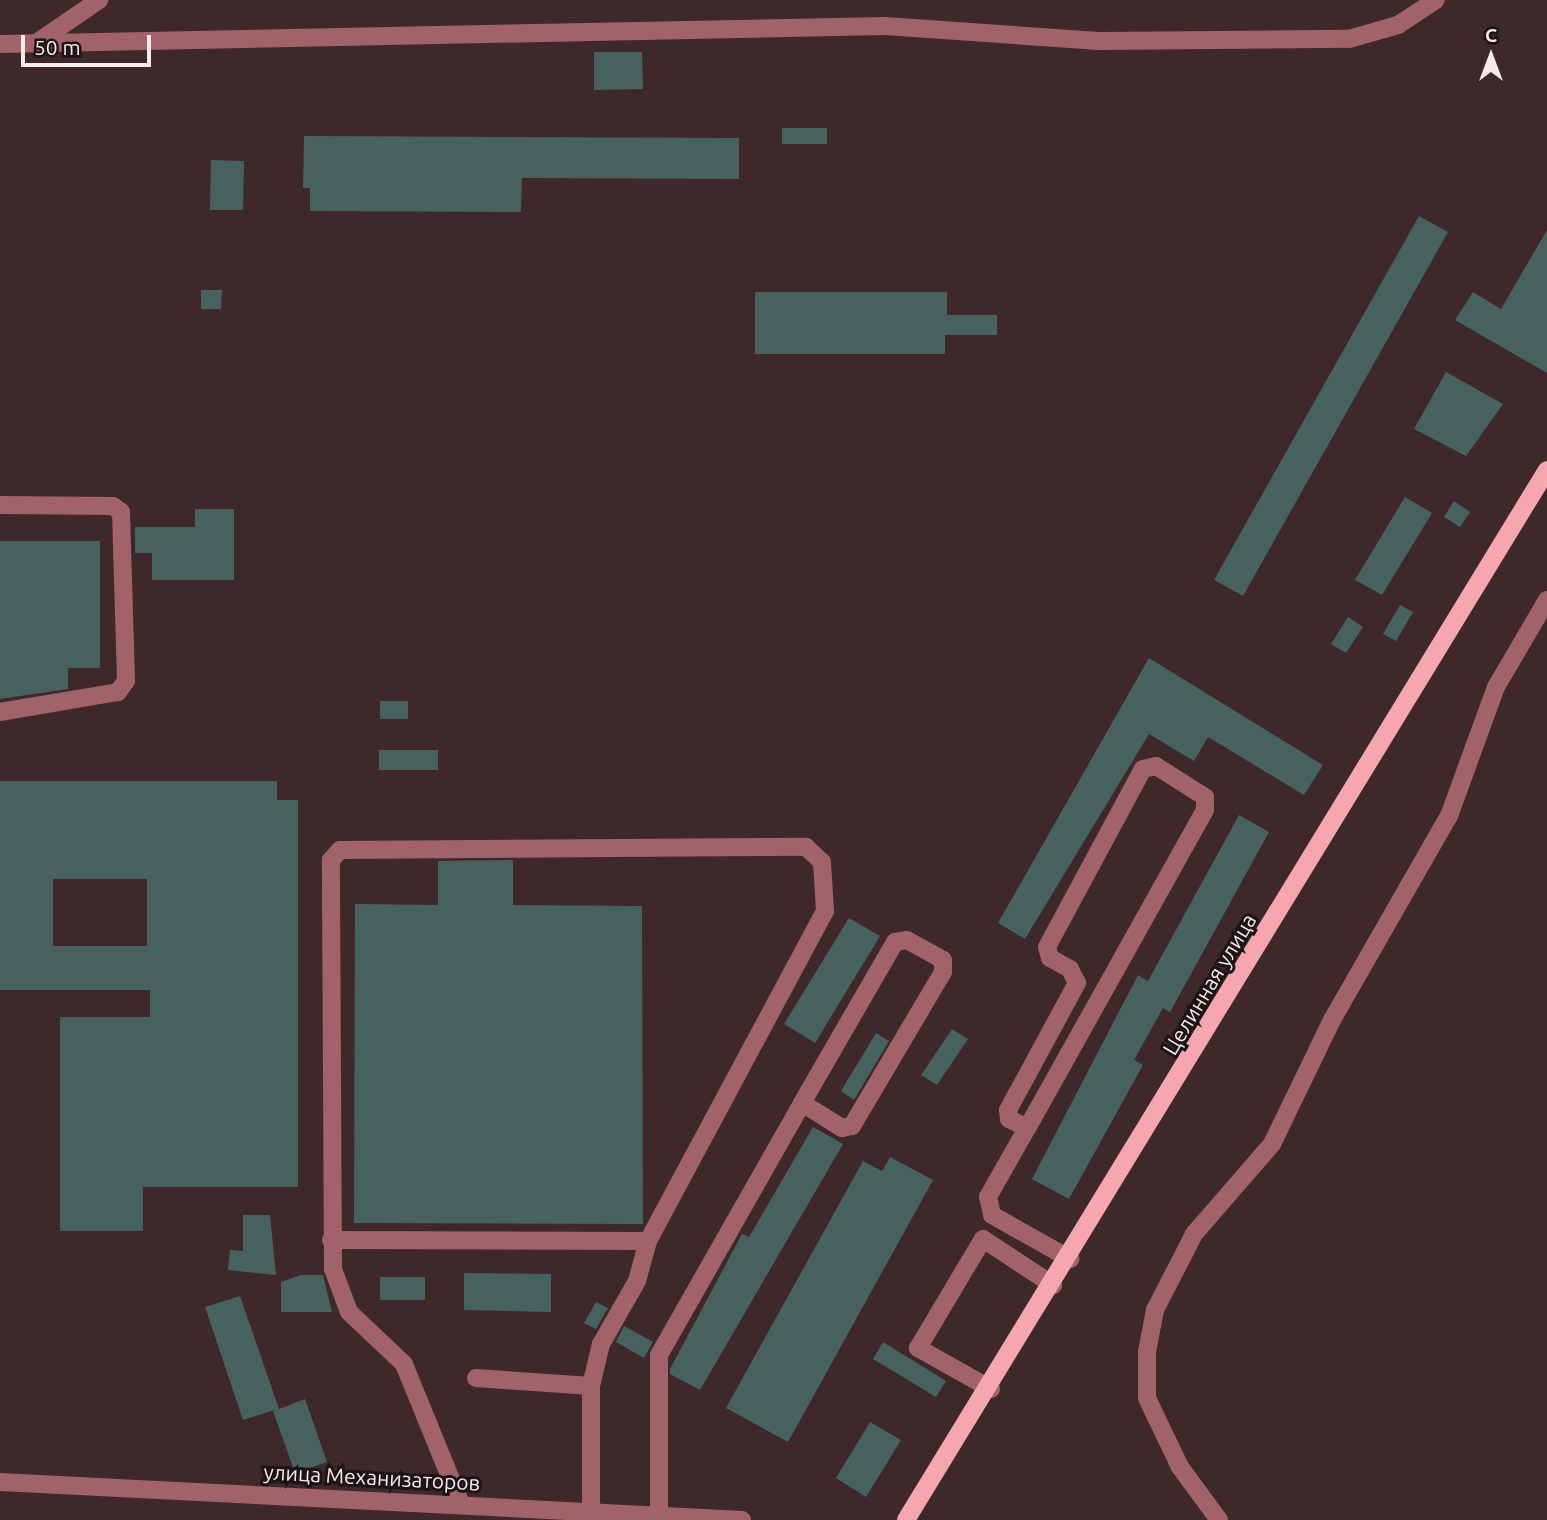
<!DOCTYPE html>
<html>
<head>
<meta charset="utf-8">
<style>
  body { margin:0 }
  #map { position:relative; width:1547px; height:1520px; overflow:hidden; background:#3e282a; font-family:Ubuntu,sans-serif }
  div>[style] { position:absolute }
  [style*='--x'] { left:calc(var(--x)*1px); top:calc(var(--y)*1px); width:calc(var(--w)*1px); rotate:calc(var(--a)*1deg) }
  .building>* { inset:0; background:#47625e }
  .minor>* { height:18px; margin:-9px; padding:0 9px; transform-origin:9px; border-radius:9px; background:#a2626a }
  .major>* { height:18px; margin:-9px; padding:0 9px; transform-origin:9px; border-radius:9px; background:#f6a6af }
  span { translate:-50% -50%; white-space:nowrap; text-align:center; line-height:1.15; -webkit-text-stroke:6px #1e1415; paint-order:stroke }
  .street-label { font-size:21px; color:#f8e9ea }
  .north { position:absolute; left:1456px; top:21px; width:70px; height:70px; -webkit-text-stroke:5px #1e1415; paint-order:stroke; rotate:0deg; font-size:19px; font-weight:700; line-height:28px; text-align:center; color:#f8e9ea }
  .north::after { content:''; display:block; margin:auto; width:24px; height:32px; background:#f8e9ea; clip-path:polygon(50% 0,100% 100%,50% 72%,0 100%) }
  .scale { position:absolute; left:21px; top:35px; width:130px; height:32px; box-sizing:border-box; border:4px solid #f8e9ea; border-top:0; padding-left:9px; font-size:21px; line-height:24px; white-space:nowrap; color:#f8e9ea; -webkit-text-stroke:5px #1e1415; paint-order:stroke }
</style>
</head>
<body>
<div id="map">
  <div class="building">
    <div style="clip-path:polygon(594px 52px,642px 52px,643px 89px,594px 90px)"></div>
    <div style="clip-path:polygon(782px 128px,827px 128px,827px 144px,782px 144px)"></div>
    <div style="clip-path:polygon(304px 136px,739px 138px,739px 179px,522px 178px,521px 212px,310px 211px,310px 188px,303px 188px)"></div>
    <div style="clip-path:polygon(211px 160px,244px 161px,243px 210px,210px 210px)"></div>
    <div style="clip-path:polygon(1419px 216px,1448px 232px,1243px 596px,1214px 580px)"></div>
    <div style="clip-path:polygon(1547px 230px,1547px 373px,1455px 320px,1473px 292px,1501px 309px)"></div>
    <div style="clip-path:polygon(201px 290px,222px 290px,221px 309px,201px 309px)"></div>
    <div style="clip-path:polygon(755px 292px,947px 292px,947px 315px,997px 315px,997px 335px,945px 335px,945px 354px,755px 354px)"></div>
    <div style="clip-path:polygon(1446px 372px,1503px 404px,1466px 456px,1414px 429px)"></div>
    <div style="clip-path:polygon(1405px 497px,1432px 513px,1382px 595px,1355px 580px)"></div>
    <div style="clip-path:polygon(1454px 501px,1470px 512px,1460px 527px,1444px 517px)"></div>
    <div style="clip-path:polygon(195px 509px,234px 509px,234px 580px,152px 580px,152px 553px,135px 553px,135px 527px,195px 527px)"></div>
    <div style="clip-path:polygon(0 541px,100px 541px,100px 668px,68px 668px,68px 689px,0 699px)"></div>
    <div style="clip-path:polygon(1400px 605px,1413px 612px,1396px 641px,1383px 634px)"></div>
    <div style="clip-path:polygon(1348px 617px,1363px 627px,1346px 653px,1331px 644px)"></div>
    <div style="clip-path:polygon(1149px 658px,1323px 765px,1304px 795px,1208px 737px,1194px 761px,1149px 734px,1025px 939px,998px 923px)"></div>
    <div style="clip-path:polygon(380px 701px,408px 701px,408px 719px,380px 719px)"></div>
    <div style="clip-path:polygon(379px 750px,438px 750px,438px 770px,379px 770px)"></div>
    <div style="clip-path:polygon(evenodd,0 781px,277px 781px,277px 800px,298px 800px,298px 1187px,143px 1187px,143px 1231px,60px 1231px,60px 1017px,150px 1017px,150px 990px,0 990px,0 781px,53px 879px,147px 879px,147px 946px,53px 946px,53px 879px)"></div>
    <div style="clip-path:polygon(1239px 815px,1269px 832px,1170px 1012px,1163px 1008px,1134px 1060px,1143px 1065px,1069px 1199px,1032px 1179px,1138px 975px,1148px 981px)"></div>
    <div style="clip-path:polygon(513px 860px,513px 905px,642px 906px,643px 1224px,354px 1223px,355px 904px,438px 905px,438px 861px)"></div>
    <div style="clip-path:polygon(849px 918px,880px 936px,815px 1043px,784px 1024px)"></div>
    <div style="clip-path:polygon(952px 1029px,968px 1039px,937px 1085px,921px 1075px)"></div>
    <div style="clip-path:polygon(876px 1033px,889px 1041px,854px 1100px,841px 1091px)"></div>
    <div style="clip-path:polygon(813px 1127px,843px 1144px,700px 1390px,670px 1374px,670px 1369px,742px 1234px,749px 1237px)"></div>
    <div style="clip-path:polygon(890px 1157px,933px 1180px,788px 1442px,726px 1408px,863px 1161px,882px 1171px)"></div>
    <div style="clip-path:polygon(243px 1215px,270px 1215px,276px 1275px,228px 1270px,230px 1250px,243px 1251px)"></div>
    <div style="clip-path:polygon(464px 1273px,551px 1274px,551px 1312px,464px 1310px)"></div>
    <div style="clip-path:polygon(301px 1275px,323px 1275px,332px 1312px,281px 1312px,281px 1282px)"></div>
    <div style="clip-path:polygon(380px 1277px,425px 1277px,425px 1300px,380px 1300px)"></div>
    <div style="clip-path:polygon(240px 1296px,279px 1409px,305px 1399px,327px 1462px,295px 1473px,273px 1411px,278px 1409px,243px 1420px,205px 1307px)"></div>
    <div style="clip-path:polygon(596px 1302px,608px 1308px,596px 1329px,584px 1323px)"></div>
    <div style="clip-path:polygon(624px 1326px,653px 1342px,644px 1358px,616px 1342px)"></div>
    <div style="clip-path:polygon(883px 1342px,946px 1381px,936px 1397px,873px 1359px)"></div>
    <div style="clip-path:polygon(870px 1422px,901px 1440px,866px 1497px,836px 1478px)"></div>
  </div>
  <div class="minor">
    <div style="--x:0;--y:44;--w:885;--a:-1.17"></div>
    <div style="--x:885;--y:26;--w:214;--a:4"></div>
    <div style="--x:1098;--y:41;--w:251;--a:-0.5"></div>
    <div style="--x:1349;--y:39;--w:51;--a:-15.9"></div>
    <div style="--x:1398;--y:25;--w:45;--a:-33.3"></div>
    <div style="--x:35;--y:44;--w:78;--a:-34.5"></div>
    <div style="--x:0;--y:505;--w:113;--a:0.5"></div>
    <div style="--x:113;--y:506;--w:10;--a:37"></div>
    <div style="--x:121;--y:512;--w:169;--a:88.3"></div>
    <div style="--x:126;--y:681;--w:14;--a:126"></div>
    <div style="--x:118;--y:692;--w:120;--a:170.4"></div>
    <div style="--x:1027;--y:1128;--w:20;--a:-153"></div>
    <div style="--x:1009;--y:1119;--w:9;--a:-96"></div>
    <div style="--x:1008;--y:1110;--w:145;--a:-61.5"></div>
    <div style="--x:1077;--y:983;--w:16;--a:-117"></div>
    <div style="--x:1070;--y:969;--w:23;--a:-151"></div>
    <div style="--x:1050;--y:958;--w:11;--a:-105"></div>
    <div style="--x:1047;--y:947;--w:202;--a:-61.7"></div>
    <div style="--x:1143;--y:769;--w:13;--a:-13"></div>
    <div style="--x:1156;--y:766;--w:58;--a:32.3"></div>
    <div style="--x:1205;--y:797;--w:13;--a:90"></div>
    <div style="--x:1205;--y:810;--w:364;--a:119.2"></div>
    <div style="--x:1027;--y:1128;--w:79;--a:119.5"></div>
    <div style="--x:988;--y:1197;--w:18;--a:77"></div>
    <div style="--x:992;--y:1215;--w:90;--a:29.4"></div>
    <div style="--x:331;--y:1240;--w:317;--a:0.2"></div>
    <div style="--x:476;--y:1378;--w:115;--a:4"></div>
    <div style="--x:991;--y:1389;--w:84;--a:-150.7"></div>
    <div style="--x:918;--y:1348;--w:127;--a:-59.2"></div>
    <div style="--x:983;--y:1239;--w:84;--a:33.3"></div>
    <div style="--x:0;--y:1482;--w:743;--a:2.93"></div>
    <div style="--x:461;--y:1504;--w:151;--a:-112.2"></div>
    <div style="--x:404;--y:1364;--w:76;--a:-136.6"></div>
    <div style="--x:349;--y:1312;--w:46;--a:-110.4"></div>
    <div style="--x:333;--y:1269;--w:409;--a:-90.3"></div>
    <div style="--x:331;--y:860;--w:13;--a:-48"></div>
    <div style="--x:340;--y:850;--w:466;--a:-0.4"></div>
    <div style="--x:806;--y:847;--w:22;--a:43"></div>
    <div style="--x:822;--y:862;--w:49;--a:86.5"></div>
    <div style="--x:825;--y:911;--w:374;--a:118.2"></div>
    <div style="--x:648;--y:1241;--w:41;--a:105.4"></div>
    <div style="--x:637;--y:1281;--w:73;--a:119.7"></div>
    <div style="--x:601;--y:1344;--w:43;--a:103.4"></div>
    <div style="--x:591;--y:1386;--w:125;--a:90"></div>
    <div style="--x:591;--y:1511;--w:14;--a:39"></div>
    <div style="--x:659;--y:1514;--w:159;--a:-90"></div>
    <div style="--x:659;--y:1355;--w:290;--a:-60.4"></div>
    <div style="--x:802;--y:1103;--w:186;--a:-60"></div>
    <div style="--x:895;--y:942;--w:12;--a:-9"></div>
    <div style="--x:907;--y:940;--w:41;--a:29.1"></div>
    <div style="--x:943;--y:960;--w:12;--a:90"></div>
    <div style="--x:943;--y:972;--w:179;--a:120.6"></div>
    <div style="--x:852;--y:1126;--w:10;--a:169"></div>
    <div style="--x:842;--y:1128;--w:47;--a:-148"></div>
    <div style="--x:1219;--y:1520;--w:66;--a:-126.3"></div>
    <div style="--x:1180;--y:1467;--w:76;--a:-115.6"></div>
    <div style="--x:1147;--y:1398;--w:46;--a:-90"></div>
    <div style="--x:1147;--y:1352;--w:43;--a:-79.2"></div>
    <div style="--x:1155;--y:1310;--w:85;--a:-62.8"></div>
    <div style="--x:1194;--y:1234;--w:119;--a:-49.1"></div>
    <div style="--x:1272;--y:1144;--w:138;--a:-64.2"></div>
    <div style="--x:1332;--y:1020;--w:235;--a:-60.2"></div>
    <div style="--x:1449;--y:816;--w:137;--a:-70"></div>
    <div style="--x:1496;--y:687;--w:101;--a:-59.6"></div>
  </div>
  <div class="major">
    <div style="--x:906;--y:1520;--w:1230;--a:-58.6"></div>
  </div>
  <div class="street-label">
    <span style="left:1209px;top:984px;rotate:-59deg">Целинная улица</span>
    <span style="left:372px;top:1477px;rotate:3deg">улица Механизаторов</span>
  </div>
  <div class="north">С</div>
  <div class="scale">50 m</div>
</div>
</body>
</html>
